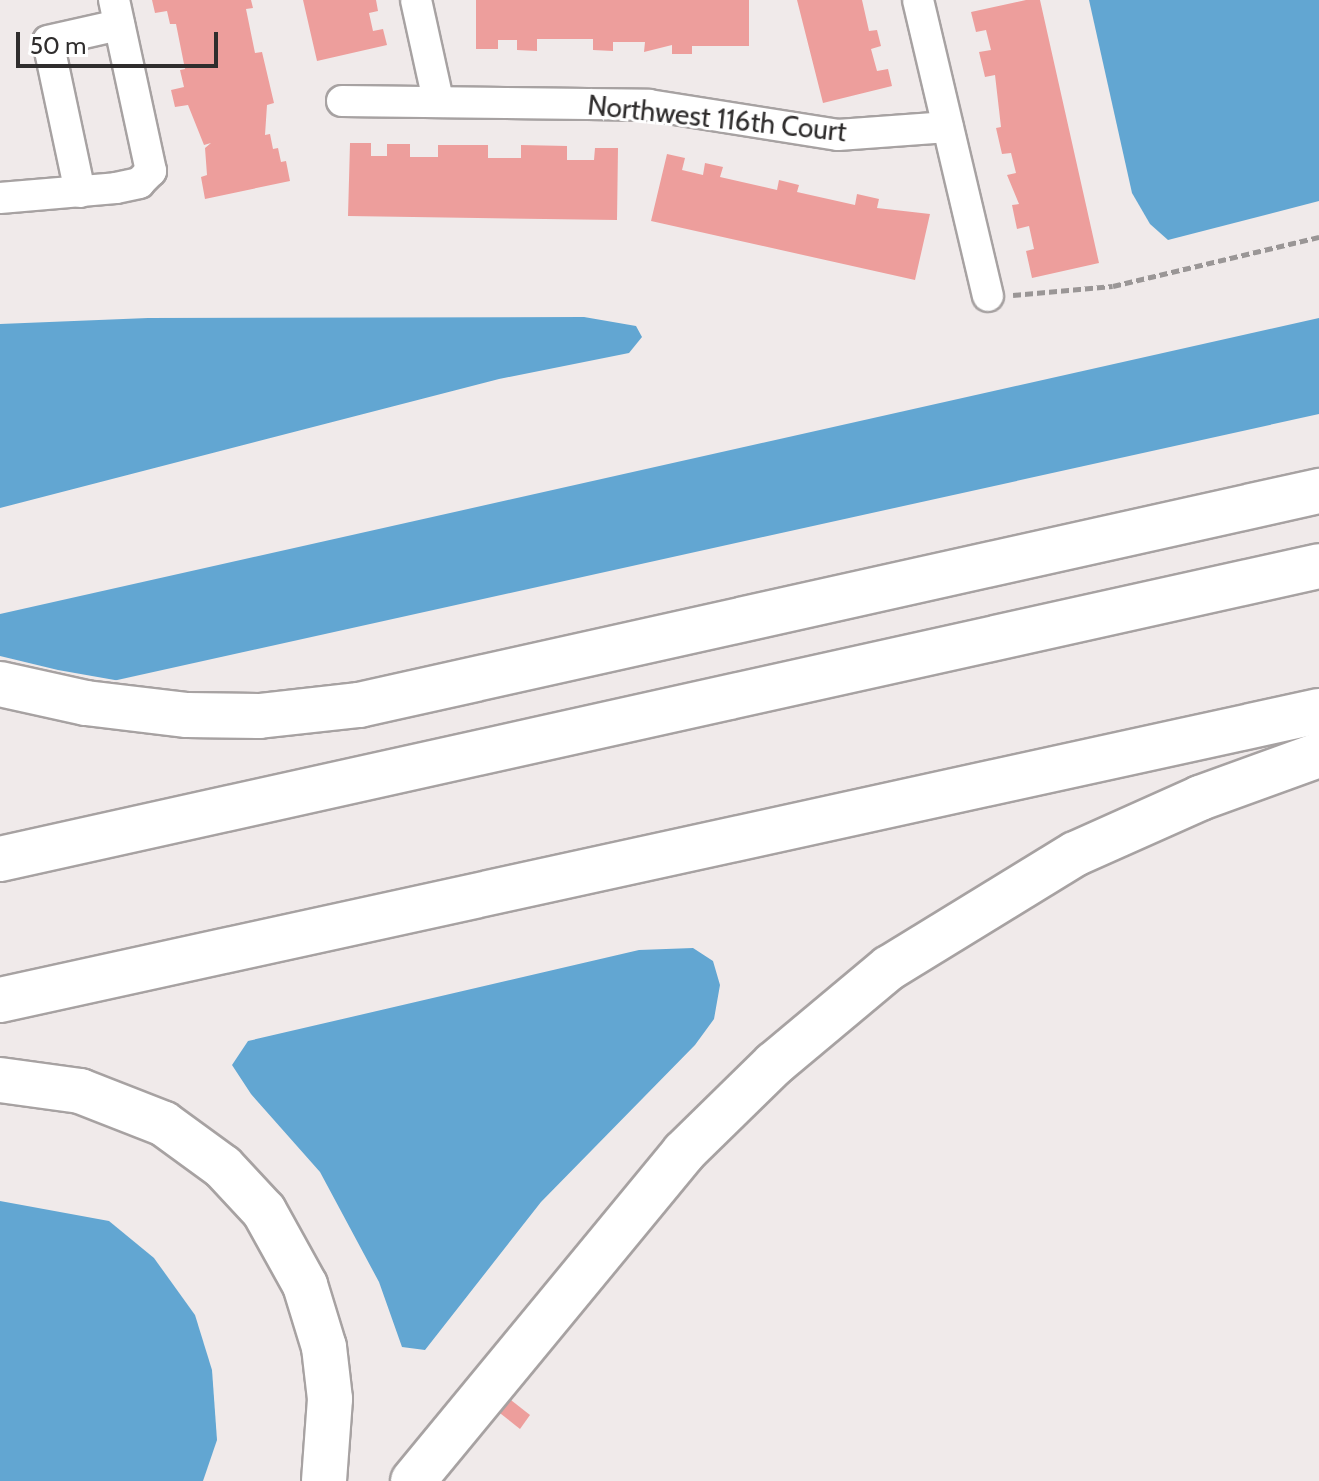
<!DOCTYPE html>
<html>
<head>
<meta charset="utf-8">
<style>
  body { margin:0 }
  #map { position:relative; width:1319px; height:1481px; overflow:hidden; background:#f0eaea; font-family:Cabin,sans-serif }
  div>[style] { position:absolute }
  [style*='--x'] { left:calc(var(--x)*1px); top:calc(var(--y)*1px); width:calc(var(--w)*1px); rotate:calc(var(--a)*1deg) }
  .water>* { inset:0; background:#62a6d2 }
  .pier>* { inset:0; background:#f0eaea }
  .building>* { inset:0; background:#ed9e9c }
  .path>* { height:5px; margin-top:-2.5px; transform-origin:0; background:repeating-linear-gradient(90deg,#9a9696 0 8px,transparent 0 12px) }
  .roads { filter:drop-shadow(2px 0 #a7a2a2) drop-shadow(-2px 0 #a7a2a2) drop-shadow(0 2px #a7a2a2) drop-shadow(0 -2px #a7a2a2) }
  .minor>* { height:30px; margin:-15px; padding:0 15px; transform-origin:15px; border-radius:15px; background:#fff }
  .highway>* { height:44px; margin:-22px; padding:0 22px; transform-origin:22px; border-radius:22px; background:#fff }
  span { translate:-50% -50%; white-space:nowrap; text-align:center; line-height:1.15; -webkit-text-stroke:6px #fff; paint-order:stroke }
  .street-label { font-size:28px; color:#2f2d2d }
  .scale { position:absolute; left:16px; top:32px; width:202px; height:36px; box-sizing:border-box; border:4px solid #2f2d2d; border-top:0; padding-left:10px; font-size:24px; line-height:28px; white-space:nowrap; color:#2f2d2d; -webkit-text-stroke:6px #fff; paint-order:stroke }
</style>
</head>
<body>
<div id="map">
  <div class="water">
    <div style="clip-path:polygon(1089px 0,1319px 0,1319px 201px,1168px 240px,1150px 224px,1132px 193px)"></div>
    <div style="clip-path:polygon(584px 317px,636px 326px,642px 337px,629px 353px,499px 379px,0 508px,0 324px,148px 318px)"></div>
    <div style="clip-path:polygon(1319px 318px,1319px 414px,0 706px,0 614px)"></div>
    <div style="clip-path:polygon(693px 948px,713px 961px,720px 985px,714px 1019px,695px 1045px,541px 1202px,425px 1350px,402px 1347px,379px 1282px,320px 1172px,251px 1094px,232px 1065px,248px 1041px,639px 950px)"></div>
    <div style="clip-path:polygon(0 1201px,109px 1221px,154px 1258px,195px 1315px,212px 1370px,217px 1440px,203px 1481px,0 1481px)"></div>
  </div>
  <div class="pier">
    <div style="clip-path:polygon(0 656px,58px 670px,126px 682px,0 710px)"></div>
  </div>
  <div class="building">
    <div style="clip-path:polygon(152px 0,251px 0,253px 8px,246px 9px,255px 53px,262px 52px,274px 103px,267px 105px,265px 135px,270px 134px,273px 149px,278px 148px,281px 162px,286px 161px,290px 181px,205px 199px,201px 177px,207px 175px,205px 148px,211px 143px,204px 145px,188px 105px,175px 107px,171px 90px,184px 87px,180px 70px,185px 69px,176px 24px,170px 24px,167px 11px,155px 13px)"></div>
    <div style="clip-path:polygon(303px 0,376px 0,378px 11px,369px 13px,373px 31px,383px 29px,387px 45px,317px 61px)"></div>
    <div style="clip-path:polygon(476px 0,749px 0,749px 46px,692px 46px,692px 54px,672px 54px,672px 45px,644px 52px,645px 42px,613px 42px,613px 51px,593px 50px,593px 39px,537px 39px,537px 51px,517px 50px,517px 40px,498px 40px,498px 49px,476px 49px)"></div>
    <div style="clip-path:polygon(797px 0,862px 0,869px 31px,877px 30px,881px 46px,871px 49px,877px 71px,888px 69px,892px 86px,823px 103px)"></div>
    <div style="clip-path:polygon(1026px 0,1040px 0,1099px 263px,1032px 278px,1026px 251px,1034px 249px,1029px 226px,1017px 229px,1012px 205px,1019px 204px,1007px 175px,1016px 173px,1011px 153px,1002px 154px,996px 128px,1001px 127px,995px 75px,985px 77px,979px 52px,991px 50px,986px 30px,976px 32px,971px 12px)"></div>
    <div style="clip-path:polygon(350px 143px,371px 143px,371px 156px,387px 156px,387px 144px,410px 144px,410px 157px,438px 157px,438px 145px,488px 145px,488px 158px,521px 158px,521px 145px,567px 146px,567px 160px,594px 160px,595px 148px,618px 148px,617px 220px,348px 216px)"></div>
    <div style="clip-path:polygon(667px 154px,685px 158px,682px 170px,703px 175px,705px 163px,723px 167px,720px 177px,777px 190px,779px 180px,799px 185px,797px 192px,855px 205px,857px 194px,879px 199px,877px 208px,930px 214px,915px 280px,651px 221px)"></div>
    <div style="clip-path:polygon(507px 1397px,530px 1415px,520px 1429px,496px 1410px)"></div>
  </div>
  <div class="path">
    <div style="--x:1013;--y:295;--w:100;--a:-5.1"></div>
    <div style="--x:1113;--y:286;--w:212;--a:-13.4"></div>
  </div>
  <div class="roads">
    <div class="minor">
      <div style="--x:416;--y:0;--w:102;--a:77.6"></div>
      <div style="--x:918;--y:0;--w:304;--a:76.7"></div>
      <div style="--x:342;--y:101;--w:307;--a:0.7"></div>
      <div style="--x:649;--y:105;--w:191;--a:9"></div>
      <div style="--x:838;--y:135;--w:110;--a:-4.2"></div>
      <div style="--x:80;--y:192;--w:154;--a:-102"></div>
      <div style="--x:48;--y:41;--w:73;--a:-12.7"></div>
      <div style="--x:0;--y:198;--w:116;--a:-4.9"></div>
      <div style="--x:116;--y:188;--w:24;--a:-12"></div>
      <div style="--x:139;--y:183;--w:17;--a:-45"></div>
      <div style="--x:151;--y:171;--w:175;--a:-102.2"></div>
    </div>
    <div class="highway">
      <div style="--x:0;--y:684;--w:88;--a:12.5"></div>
      <div style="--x:86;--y:703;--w:102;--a:6.8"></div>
      <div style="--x:187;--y:715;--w:72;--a:0.8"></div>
      <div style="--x:259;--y:716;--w:101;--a:-6.3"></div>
      <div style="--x:359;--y:705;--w:984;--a:-12.57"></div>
      <div style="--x:0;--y:859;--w:1351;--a:-12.52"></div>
      <div style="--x:0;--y:1000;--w:1350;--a:-12.36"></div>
      <div style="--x:0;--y:1080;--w:81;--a:7.8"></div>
      <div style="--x:80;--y:1091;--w:90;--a:21.4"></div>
      <div style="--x:164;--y:1124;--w:73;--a:36.1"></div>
      <div style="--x:223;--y:1167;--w:60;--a:47"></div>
      <div style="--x:264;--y:1211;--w:85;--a:61"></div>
      <div style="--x:305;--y:1285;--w:65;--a:73"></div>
      <div style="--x:324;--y:1347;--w:52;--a:83.4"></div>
      <div style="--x:330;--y:1399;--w:82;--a:94.2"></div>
      <div style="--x:413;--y:1481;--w:426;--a:-50.5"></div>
      <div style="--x:684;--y:1152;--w:126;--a:-44.4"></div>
      <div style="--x:774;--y:1064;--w:150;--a:-39.9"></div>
      <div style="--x:889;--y:968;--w:218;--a:-31.5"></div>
      <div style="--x:1075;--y:854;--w:137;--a:-24.1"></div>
      <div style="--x:1200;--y:798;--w:127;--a:-19.9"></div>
    </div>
  </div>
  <div class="street-label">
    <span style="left:717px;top:118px;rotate:6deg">Northwest 116th Court</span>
  </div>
  <div class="scale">50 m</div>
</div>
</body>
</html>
